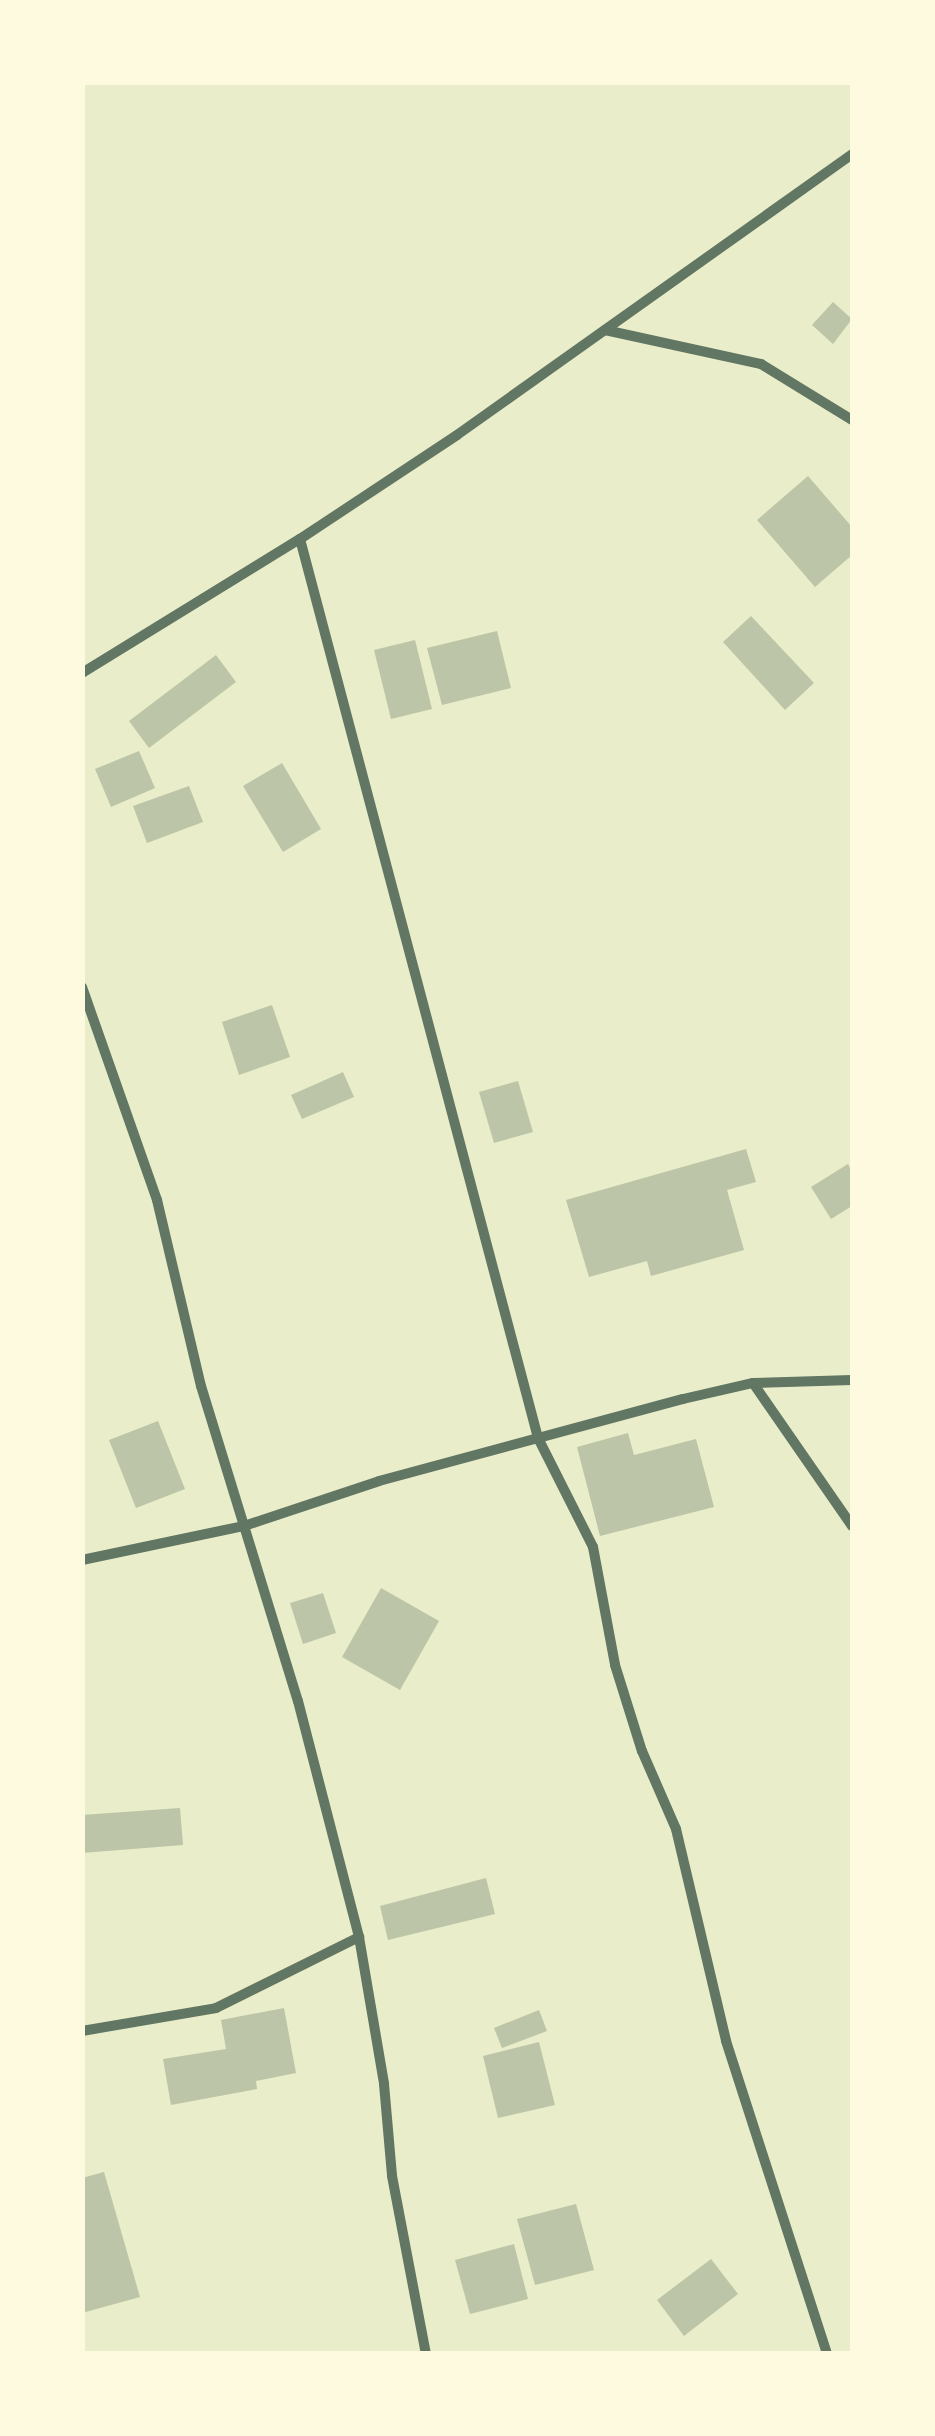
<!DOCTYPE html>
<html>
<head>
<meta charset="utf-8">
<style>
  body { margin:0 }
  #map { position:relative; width:935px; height:2436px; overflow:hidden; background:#e9edc9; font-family:Quicksand,sans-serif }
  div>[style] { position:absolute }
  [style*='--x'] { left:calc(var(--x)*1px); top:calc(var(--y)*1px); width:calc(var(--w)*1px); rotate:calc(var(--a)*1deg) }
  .building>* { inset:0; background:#bcc5a7 }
  .minor>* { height:10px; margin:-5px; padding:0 5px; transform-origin:5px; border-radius:5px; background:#617663 }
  span { translate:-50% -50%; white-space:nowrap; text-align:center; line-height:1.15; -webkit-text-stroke:10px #fefae0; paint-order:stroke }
  .frame { position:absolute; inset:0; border:85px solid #fefae0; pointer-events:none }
</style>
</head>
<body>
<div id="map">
  <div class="building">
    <div style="clip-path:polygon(833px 302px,852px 319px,833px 344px,812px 325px)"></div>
    <div style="clip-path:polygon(808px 476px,852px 527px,852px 555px,815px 587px,757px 520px)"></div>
    <div style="clip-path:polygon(751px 616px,814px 683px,785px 710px,723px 642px)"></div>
    <div style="clip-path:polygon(497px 631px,511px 688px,442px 705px,427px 648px)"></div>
    <div style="clip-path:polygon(415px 640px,432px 709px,391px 719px,374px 650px)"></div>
    <div style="clip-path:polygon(216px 655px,236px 682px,149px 748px,129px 721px)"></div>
    <div style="clip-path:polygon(139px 751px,155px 788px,111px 807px,95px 769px)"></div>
    <div style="clip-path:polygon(282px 763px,321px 829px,283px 852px,243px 786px)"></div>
    <div style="clip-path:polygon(189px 786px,203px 822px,147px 843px,133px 806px)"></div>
    <div style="clip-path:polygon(272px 1005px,290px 1057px,239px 1075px,222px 1022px)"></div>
    <div style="clip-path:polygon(343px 1072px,354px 1097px,302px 1119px,291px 1095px)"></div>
    <div style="clip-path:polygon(518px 1081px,533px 1132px,494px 1143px,479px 1092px)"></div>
    <div style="clip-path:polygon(746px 1149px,756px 1182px,727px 1190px,744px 1250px,651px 1276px,647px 1261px,589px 1277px,566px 1200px)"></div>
    <div style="clip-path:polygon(848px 1164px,852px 1172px,852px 1206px,831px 1219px,811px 1187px)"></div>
    <div style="clip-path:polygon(158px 1421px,185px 1489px,136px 1508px,109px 1440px)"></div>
    <div style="clip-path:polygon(628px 1433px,634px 1455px,696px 1439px,714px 1507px,600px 1536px,577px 1447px)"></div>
    <div style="clip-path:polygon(381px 1588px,439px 1621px,400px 1690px,342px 1657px)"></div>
    <div style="clip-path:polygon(323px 1593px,336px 1633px,303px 1644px,290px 1603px)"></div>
    <div style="clip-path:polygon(180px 1808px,183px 1845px,82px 1853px,82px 1815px)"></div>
    <div style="clip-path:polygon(486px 1878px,495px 1914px,388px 1940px,380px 1906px)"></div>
    <div style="clip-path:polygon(284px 2008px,296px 2073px,256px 2081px,257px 2089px,171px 2105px,163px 2059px,226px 2049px,221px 2020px)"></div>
    <div style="clip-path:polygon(539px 2010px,547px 2031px,502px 2048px,494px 2028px)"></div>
    <div style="clip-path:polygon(539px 2042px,555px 2105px,498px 2118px,483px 2056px)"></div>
    <div style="clip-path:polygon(104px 2172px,140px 2297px,82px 2313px,82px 2178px)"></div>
    <div style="clip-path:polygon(576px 2204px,594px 2270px,535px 2285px,517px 2219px)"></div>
    <div style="clip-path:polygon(514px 2244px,528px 2299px,470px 2314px,455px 2260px)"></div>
    <div style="clip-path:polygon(711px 2259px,738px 2294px,684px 2336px,657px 2300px)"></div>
  </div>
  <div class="minor">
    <div style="--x:605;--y:330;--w:160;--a:12.3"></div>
    <div style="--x:761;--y:364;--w:107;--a:31.6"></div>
    <div style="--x:300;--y:539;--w:930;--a:75.17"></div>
    <div style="--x:538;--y:1438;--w:122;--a:63.2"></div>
    <div style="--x:593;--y:1547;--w:120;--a:79.4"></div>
    <div style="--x:615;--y:1665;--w:90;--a:72.6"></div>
    <div style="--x:642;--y:1751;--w:85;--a:66.4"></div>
    <div style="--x:676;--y:1829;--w:218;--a:76.7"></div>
    <div style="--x:726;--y:2041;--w:329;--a:72.1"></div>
    <div style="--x:82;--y:673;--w:256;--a:-31.6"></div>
    <div style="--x:300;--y:539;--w:188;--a:-33.5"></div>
    <div style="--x:457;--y:435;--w:485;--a:-35.4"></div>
    <div style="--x:82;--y:987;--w:226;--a:70.6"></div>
    <div style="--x:157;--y:1200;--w:191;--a:76.7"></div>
    <div style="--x:201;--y:1386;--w:330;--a:72.9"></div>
    <div style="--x:298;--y:1701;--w:244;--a:75.5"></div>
    <div style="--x:359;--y:1937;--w:149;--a:80.3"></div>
    <div style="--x:384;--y:2084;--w:92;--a:85"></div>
    <div style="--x:392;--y:2176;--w:181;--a:79.2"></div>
    <div style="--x:753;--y:1383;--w:174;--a:55.3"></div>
    <div style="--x:82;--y:1560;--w:166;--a:-11.9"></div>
    <div style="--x:244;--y:1526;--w:142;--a:-18.4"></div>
    <div style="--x:379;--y:1481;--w:315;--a:-15.1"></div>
    <div style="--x:683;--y:1399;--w:72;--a:-12.9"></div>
    <div style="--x:753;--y:1383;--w:99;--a:-1.7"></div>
    <div style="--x:82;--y:2031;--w:136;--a:-9.7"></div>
    <div style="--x:216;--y:2008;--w:160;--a:-26.4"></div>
  </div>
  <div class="frame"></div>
</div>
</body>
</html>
